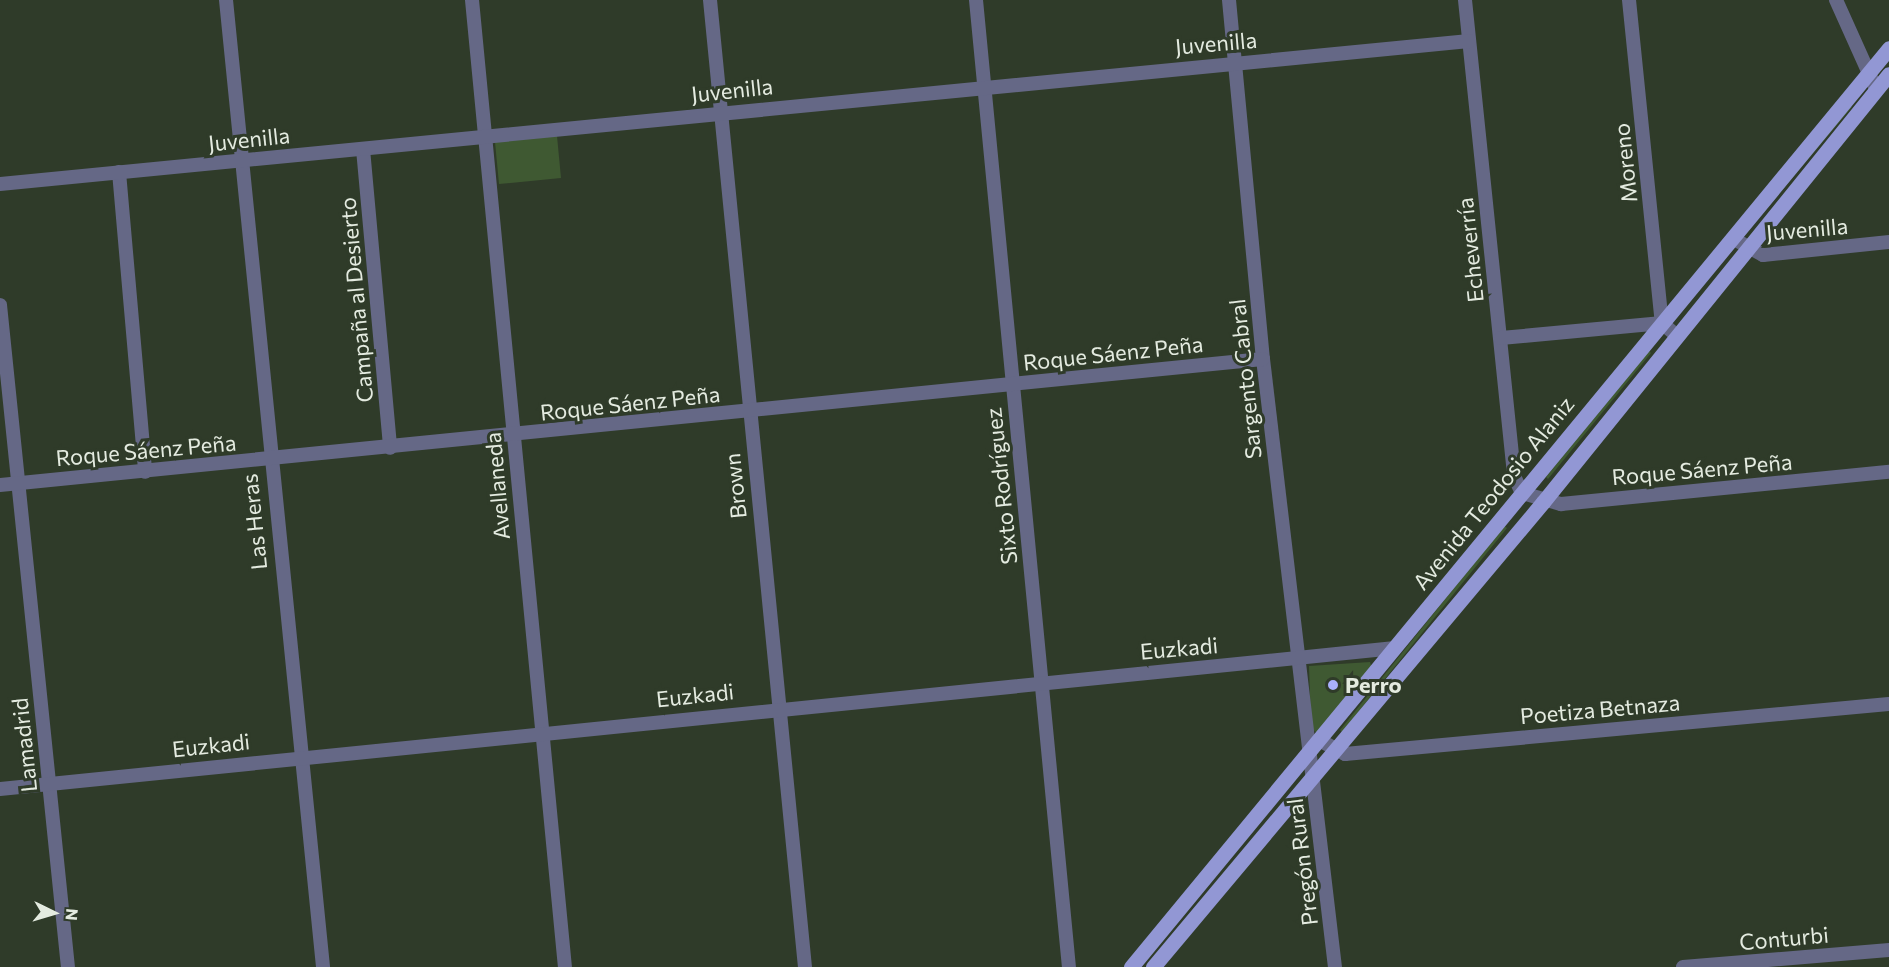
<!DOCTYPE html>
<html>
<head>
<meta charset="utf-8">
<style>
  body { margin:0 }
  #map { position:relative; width:1889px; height:967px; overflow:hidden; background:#2f3b29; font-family:Commissioner,sans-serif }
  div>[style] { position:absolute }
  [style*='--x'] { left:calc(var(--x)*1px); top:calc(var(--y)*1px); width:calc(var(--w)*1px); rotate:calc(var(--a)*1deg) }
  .green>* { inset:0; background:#3f5932 }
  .minor>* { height:14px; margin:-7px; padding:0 7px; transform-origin:7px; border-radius:7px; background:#656886 }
  .major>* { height:15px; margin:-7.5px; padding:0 7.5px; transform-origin:7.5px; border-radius:7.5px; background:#9297d4 }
  .dots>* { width:16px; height:16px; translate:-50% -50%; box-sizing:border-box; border:3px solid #2f3b29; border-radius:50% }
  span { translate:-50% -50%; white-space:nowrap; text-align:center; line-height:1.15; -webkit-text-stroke:6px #2f3b29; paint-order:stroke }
  .street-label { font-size:22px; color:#e4ebe0 }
  .poi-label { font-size:22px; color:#e4ebe0; font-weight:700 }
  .left { translate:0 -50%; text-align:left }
  .north { position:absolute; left:24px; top:883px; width:60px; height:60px; -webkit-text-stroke:4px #2f3b29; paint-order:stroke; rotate:95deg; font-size:16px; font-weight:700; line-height:24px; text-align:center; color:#e4ebe0 }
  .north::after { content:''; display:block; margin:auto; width:21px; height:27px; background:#e4ebe0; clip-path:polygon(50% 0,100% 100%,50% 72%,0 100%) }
</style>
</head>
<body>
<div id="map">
  <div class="green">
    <div style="clip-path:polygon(1850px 106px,1852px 107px,1747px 232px)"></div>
    <div style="clip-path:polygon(557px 136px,561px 178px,499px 184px,495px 142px)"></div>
    <div style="clip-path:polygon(1649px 351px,1651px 353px,1548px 479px,1546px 477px)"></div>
    <div style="clip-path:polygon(1504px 526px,1507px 528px,1342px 732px,1340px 730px)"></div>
    <div style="clip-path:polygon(1370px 662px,1372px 669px,1318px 734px,1311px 728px,1309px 666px)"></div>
  </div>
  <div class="minor">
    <div style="--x:226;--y:0;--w:972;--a:84.27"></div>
    <div style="--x:472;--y:0;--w:971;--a:84.51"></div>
    <div style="--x:710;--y:0;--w:972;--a:84.39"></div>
    <div style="--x:976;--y:0;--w:971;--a:84.51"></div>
    <div style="--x:1229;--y:0;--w:361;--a:84.6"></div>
    <div style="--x:1263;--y:359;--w:612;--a:83.25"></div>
    <div style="--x:1465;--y:0;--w:479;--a:84.1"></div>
    <div style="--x:1514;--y:476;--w:19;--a:65"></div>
    <div style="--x:1522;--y:493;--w:41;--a:15.8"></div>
    <div style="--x:1561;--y:504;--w:330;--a:-5.6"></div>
    <div style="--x:1629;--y:0;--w:325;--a:84.2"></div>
    <div style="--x:1836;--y:0;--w:98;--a:65.8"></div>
    <div style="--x:363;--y:149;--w:300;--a:84.8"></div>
    <div style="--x:119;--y:172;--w:301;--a:85"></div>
    <div style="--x:0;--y:184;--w:1476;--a:-5.56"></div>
    <div style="--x:1734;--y:239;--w:33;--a:29"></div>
    <div style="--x:1763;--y:255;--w:127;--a:-5.9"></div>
    <div style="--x:0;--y:305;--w:665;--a:84.14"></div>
    <div style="--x:1501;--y:338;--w:162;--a:-5.3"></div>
    <div style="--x:1662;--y:323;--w:18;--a:41"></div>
    <div style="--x:0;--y:485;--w:1269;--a:-5.7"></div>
    <div style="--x:1319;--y:740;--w:30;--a:28"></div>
    <div style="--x:1345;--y:754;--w:546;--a:-5.25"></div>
    <div style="--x:0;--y:789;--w:1402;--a:-5.77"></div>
    <div style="--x:1683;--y:967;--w:207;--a:-4.7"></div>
  </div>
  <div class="major">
    <div style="--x:1131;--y:967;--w:1191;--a:-50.48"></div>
    <div style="--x:1153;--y:967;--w:607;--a:-50.01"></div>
    <div style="--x:1543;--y:502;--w:550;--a:-51.05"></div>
  </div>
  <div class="dots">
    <div style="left:1333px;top:685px;background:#a9b0fc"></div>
  </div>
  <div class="street-label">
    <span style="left:1216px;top:43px;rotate:-5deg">Juvenilla</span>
    <span style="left:732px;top:90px;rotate:-6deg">Juvenilla</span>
    <span style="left:249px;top:139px;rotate:-6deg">Juvenilla</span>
    <span style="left:1625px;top:163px;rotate:-96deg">Moreno</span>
    <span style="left:1807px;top:229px;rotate:-5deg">Juvenilla</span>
    <span style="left:1470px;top:250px;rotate:-96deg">Echeverría</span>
    <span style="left:356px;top:300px;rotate:-95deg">Campaña al Desierto</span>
    <span style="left:1113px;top:353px;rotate:-6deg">Roque Sáenz Peña</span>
    <span style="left:1245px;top:379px;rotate:-96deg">Sargento Cabral</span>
    <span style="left:630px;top:403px;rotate:-6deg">Roque Sáenz Peña</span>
    <span style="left:146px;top:450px;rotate:-5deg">Roque Sáenz Peña</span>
    <span style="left:1702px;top:469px;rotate:-5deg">Roque Sáenz Peña</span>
    <span style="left:497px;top:486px;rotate:-95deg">Avellaneda</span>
    <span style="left:735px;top:486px;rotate:-96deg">Brown</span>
    <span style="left:1001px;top:486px;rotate:-96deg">Sixto Rodríguez</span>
    <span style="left:1493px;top:493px;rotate:-51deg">Avenida Teodosio Alaniz</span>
    <span style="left:254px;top:522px;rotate:-96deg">Las Heras</span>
    <span style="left:1179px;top:648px;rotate:-5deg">Euzkadi</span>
    <span style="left:695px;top:695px;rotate:-6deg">Euzkadi</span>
    <span style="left:1600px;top:709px;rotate:-5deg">Poetiza Betnaza</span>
    <span style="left:24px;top:745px;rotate:-96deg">Lamadrid</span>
    <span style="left:211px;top:745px;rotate:-6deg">Euzkadi</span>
    <span style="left:1302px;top:862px;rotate:-97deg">Pregón Rural</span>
    <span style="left:1784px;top:938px;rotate:-5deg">Conturbi</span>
  </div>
  <div class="poi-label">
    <span class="left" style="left:1345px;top:685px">Perro</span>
  </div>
  <div class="north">N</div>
</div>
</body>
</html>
